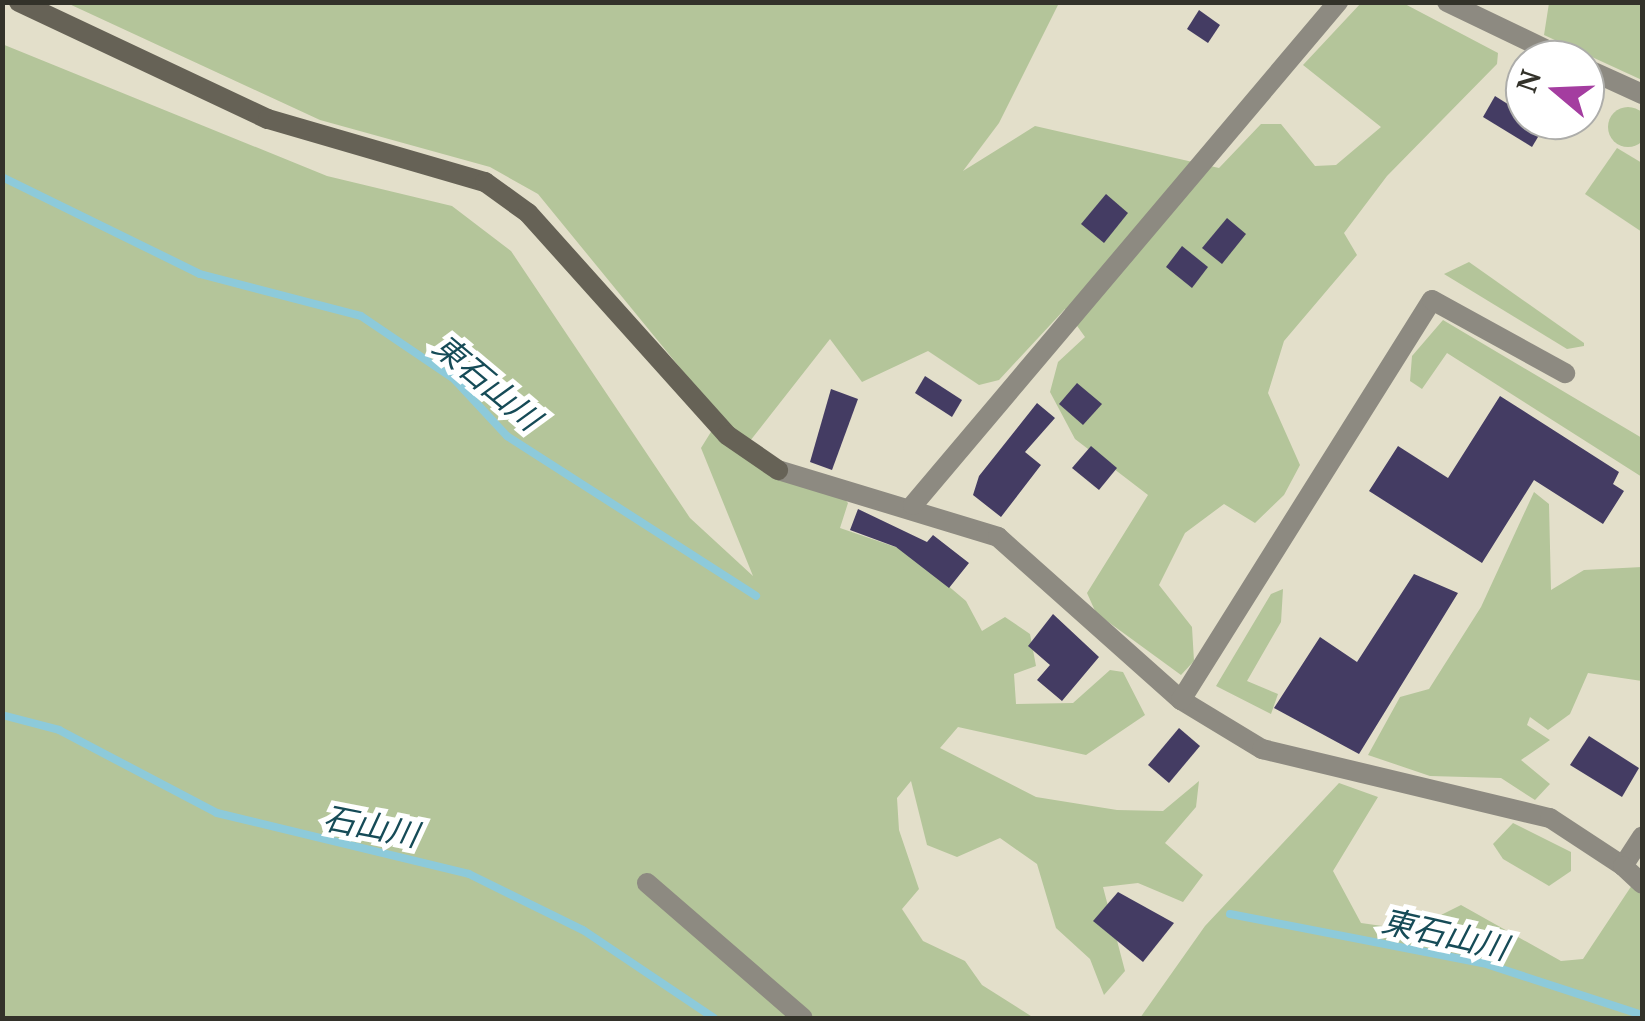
<!DOCTYPE html>
<html>
<head>
<meta charset="utf-8">
<style>
  body { margin:0 }
  #map { position:relative; width:1645px; height:1021px; overflow:hidden; background:#e3dfca; font-family:"PT Serif","Noto Sans JP",serif }
  div>[style] { position:absolute }
  [style*='--x'] { left:calc(var(--x)*1px); top:calc(var(--y)*1px); width:calc(var(--w)*1px); rotate:calc(var(--a)*1deg) }
  .green>* { inset:0; background:#b4c59a }
  .round { border-radius:50% }
  .stream>* { height:8px; margin:-4px; padding:0 4px; transform-origin:4px; border-radius:4px; background:#8dcada }
  .building>* { inset:0; background:#443c63 }
  .street>* { height:20px; margin:-10px; padding:0 10px; transform-origin:10px; border-radius:10px; background:#8d8a81 }
  .secondary>* { height:20px; margin:-10px; padding:0 10px; transform-origin:10px; border-radius:10px; background:#666256 }
  span { translate:-50% -50%; white-space:nowrap; text-align:center; line-height:1.15; -webkit-text-stroke:10px #fff; paint-order:stroke }
  .water-label { font-size:32px; color:#164b57; font-style:italic }
  .frame { position:absolute; inset:0; border:5px solid #33322a; pointer-events:none }
  .north { position:absolute; left:1505px; top:40px; width:100px; height:100px; box-sizing:border-box; background:#fff; border:2px solid #adadaa; border-radius:50%; rotate:289deg; font-size:28px; font-weight:700; line-height:40px; text-align:center; color:#33322a }
  .north::after { content:''; display:block; margin:auto; width:35px; height:45px; background:#a43da0; clip-path:polygon(50% 0,100% 100%,50% 72%,0 100%) }
</style>
</head>
<body>
<div id="map">
  <div class="green">
    <div style="clip-path:polygon(67px 3px,1059px 3px,999px 123px,963px 171px,1035px 126px,1219px 168px,1261px 124px,1281px 124px,1315px 166px,1336px 165px,1381px 127px,1303px 65px,1361px 3px,1403px 3px,1498px 53px,1497px 64px,1387px 176px,1344px 233px,1357px 255px,1284px 341px,1268px 393px,1300px 465px,1284px 495px,1255px 523px,1224px 504px,1185px 533px,1159px 585px,1192px 627px,1194px 661px,1181px 675px,1096px 613px,1087px 593px,1148px 495px,1075px 439px,1050px 392px,1058px 362px,1085px 337px,1065px 309px,999px 380px,979px 385px,928px 351px,862px 382px,830px 339px,750px 441px,726px 424px,538px 194px,490px 167px,320px 120px)"></div>
    <div style="clip-path:polygon(1549px 3px,1642px 3px,1642px 80px,1544px 35px)"></div>
    <div style="clip-path:polygon(2px 44px,327px 176px,452px 206px,511px 251px,690px 518px,753px 576px,701px 448px,714px 427px,837px 491px,848px 503px,840px 528px,907px 551px,966px 601px,982px 631px,1005px 617px,1030px 634px,1036px 666px,1014px 674px,1016px 704px,1073px 703px,1110px 670px,1123px 672px,1145px 715px,1086px 755px,958px 727px,940px 748px,1036px 797px,1117px 810px,1163px 811px,1199px 781px,1196px 807px,1165px 843px,1203px 875px,1183px 902px,1138px 883px,1103px 887px,1125px 971px,1104px 995px,1090px 959px,1056px 928px,1037px 864px,1000px 838px,957px 857px,927px 845px,911px 781px,897px 798px,899px 830px,919px 889px,902px 909px,923px 941px,965px 961px,982px 985px,1034px 1018px,3px 1018px)"></div>
    <div class="round" style="left:1608px;top:107px;width:40px;height:40px"></div>
    <div style="clip-path:polygon(1617px 148px,1642px 163px,1642px 232px,1585px 194px)"></div>
    <div style="clip-path:polygon(1469px 262px,1584px 343px,1584px 346px,1567px 349px,1444px 274px)"></div>
    <div style="clip-path:polygon(1443px 320px,1642px 438px,1642px 477px,1447px 353px,1422px 389px,1410px 381px,1412px 356px)"></div>
    <div style="clip-path:polygon(1534px 492px,1549px 504px,1551px 590px,1584px 570px,1642px 567px,1642px 681px,1588px 673px,1570px 714px,1548px 730px,1530px 717px,1527px 725px,1550px 740px,1521px 760px,1550px 784px,1535px 800px,1501px 778px,1430px 776px,1368px 755px,1400px 697px,1429px 689px,1481px 607px)"></div>
    <div style="clip-path:polygon(1283px 589px,1281px 622px,1247px 681px,1278px 694px,1271px 714px,1216px 686px,1271px 594px)"></div>
    <div style="clip-path:polygon(1339px 783px,1378px 797px,1333px 871px,1361px 923px,1411px 930px,1461px 905px,1561px 961px,1583px 959px,1642px 870px,1642px 1018px,1140px 1018px,1205px 926px)"></div>
    <div style="clip-path:polygon(1513px 823px,1571px 852px,1571px 871px,1549px 886px,1503px 859px,1493px 844px)"></div>
  </div>
  <div class="stream">
    <div style="--x:2;--y:177;--w:220;--a:26.1"></div>
    <div style="--x:200;--y:274;--w:166;--a:14.6"></div>
    <div style="--x:361;--y:316;--w:112;--a:34.1"></div>
    <div style="--x:454;--y:379;--w:78;--a:47.1"></div>
    <div style="--x:507;--y:436;--w:296;--a:32.7"></div>
    <div style="--x:2;--y:715;--w:59;--a:14.7"></div>
    <div style="--x:59;--y:730;--w:178;--a:27.7"></div>
    <div style="--x:217;--y:813;--w:259;--a:13.6"></div>
    <div style="--x:469;--y:874;--w:127;--a:26.2"></div>
    <div style="--x:583;--y:930;--w:158;--a:33.9"></div>
    <div style="--x:1230;--y:914;--w:258;--a:11"></div>
    <div style="--x:1483;--y:963;--w:167;--a:18.1"></div>
  </div>
  <div class="building">
    <div style="clip-path:polygon(1199px 10px,1220px 25px,1208px 43px,1187px 29px)"></div>
    <div style="clip-path:polygon(1495px 96px,1544px 127px,1532px 147px,1483px 117px)"></div>
    <div style="clip-path:polygon(1106px 194px,1128px 213px,1104px 243px,1081px 224px)"></div>
    <div style="clip-path:polygon(1227px 218px,1246px 234px,1222px 264px,1202px 248px)"></div>
    <div style="clip-path:polygon(1182px 246px,1208px 267px,1192px 288px,1166px 267px)"></div>
    <div style="clip-path:polygon(925px 376px,962px 400px,952px 417px,915px 393px)"></div>
    <div style="clip-path:polygon(1077px 383px,1102px 404px,1083px 425px,1059px 404px)"></div>
    <div style="clip-path:polygon(831px 389px,858px 399px,832px 470px,810px 462px)"></div>
    <div style="clip-path:polygon(1500px 396px,1619px 472px,1613px 484px,1624px 491px,1603px 524px,1534px 480px,1482px 563px,1369px 491px,1398px 446px,1448px 478px)"></div>
    <div style="clip-path:polygon(1037px 403px,1055px 418px,1025px 452px,1041px 465px,1001px 517px,973px 495px,979px 476px)"></div>
    <div style="clip-path:polygon(1091px 446px,1117px 468px,1099px 490px,1072px 468px)"></div>
    <div style="clip-path:polygon(858px 509px,927px 542px,933px 535px,969px 563px,949px 588px,896px 547px,850px 530px)"></div>
    <div style="clip-path:polygon(1414px 574px,1458px 593px,1359px 754px,1274px 708px,1320px 637px,1357px 662px)"></div>
    <div style="clip-path:polygon(1053px 614px,1099px 657px,1062px 701px,1037px 680px,1050px 665px,1028px 646px)"></div>
    <div style="clip-path:polygon(1179px 728px,1200px 746px,1169px 783px,1148px 765px)"></div>
    <div style="clip-path:polygon(1589px 736px,1639px 768px,1622px 797px,1570px 765px)"></div>
    <div style="clip-path:polygon(1118px 892px,1174px 923px,1143px 962px,1093px 921px)"></div>
  </div>
  <div class="street">
    <div style="--x:1447;--y:2;--w:134;--a:25.6"></div>
    <div style="--x:1585;--y:68;--w:63;--a:24.5"></div>
    <div style="--x:778;--y:470;--w:230;--a:16.9"></div>
    <div style="--x:998;--y:537;--w:245;--a:41.7"></div>
    <div style="--x:1181;--y:700;--w:95;--a:31.2"></div>
    <div style="--x:1262;--y:749;--w:296;--a:13.5"></div>
    <div style="--x:1550;--y:818;--w:87;--a:33.3"></div>
    <div style="--x:1623;--y:866;--w:35;--a:-57"></div>
    <div style="--x:913;--y:505;--w:659;--a:-49.8"></div>
    <div style="--x:1181;--y:700;--w:472;--a:-57.9"></div>
    <div style="--x:1432;--y:300;--w:152;--a:28.8"></div>
    <div style="--x:1623;--y:866;--w:26;--a:43"></div>
    <div style="--x:647;--y:883;--w:206;--a:40.9"></div>
  </div>
  <div class="secondary">
    <div style="--x:19;--y:2;--w:275;--a:25.2"></div>
    <div style="--x:268;--y:119;--w:226;--a:16.2"></div>
    <div style="--x:485;--y:182;--w:53;--a:35.8"></div>
    <div style="--x:528;--y:213;--w:298;--a:48.1"></div>
    <div style="--x:727;--y:435;--w:62;--a:34.5"></div>
  </div>
  <div class="water-label">
    <span style="left:487px;top:382px;rotate:40deg">東石山川</span>
    <span style="left:371px;top:826px;rotate:11deg">石山川</span>
    <span style="left:1445px;top:934px;rotate:13deg">東石山川</span>
  </div>
  <div class="frame"></div>
  <div class="north">N</div>
</div>
</body>
</html>
